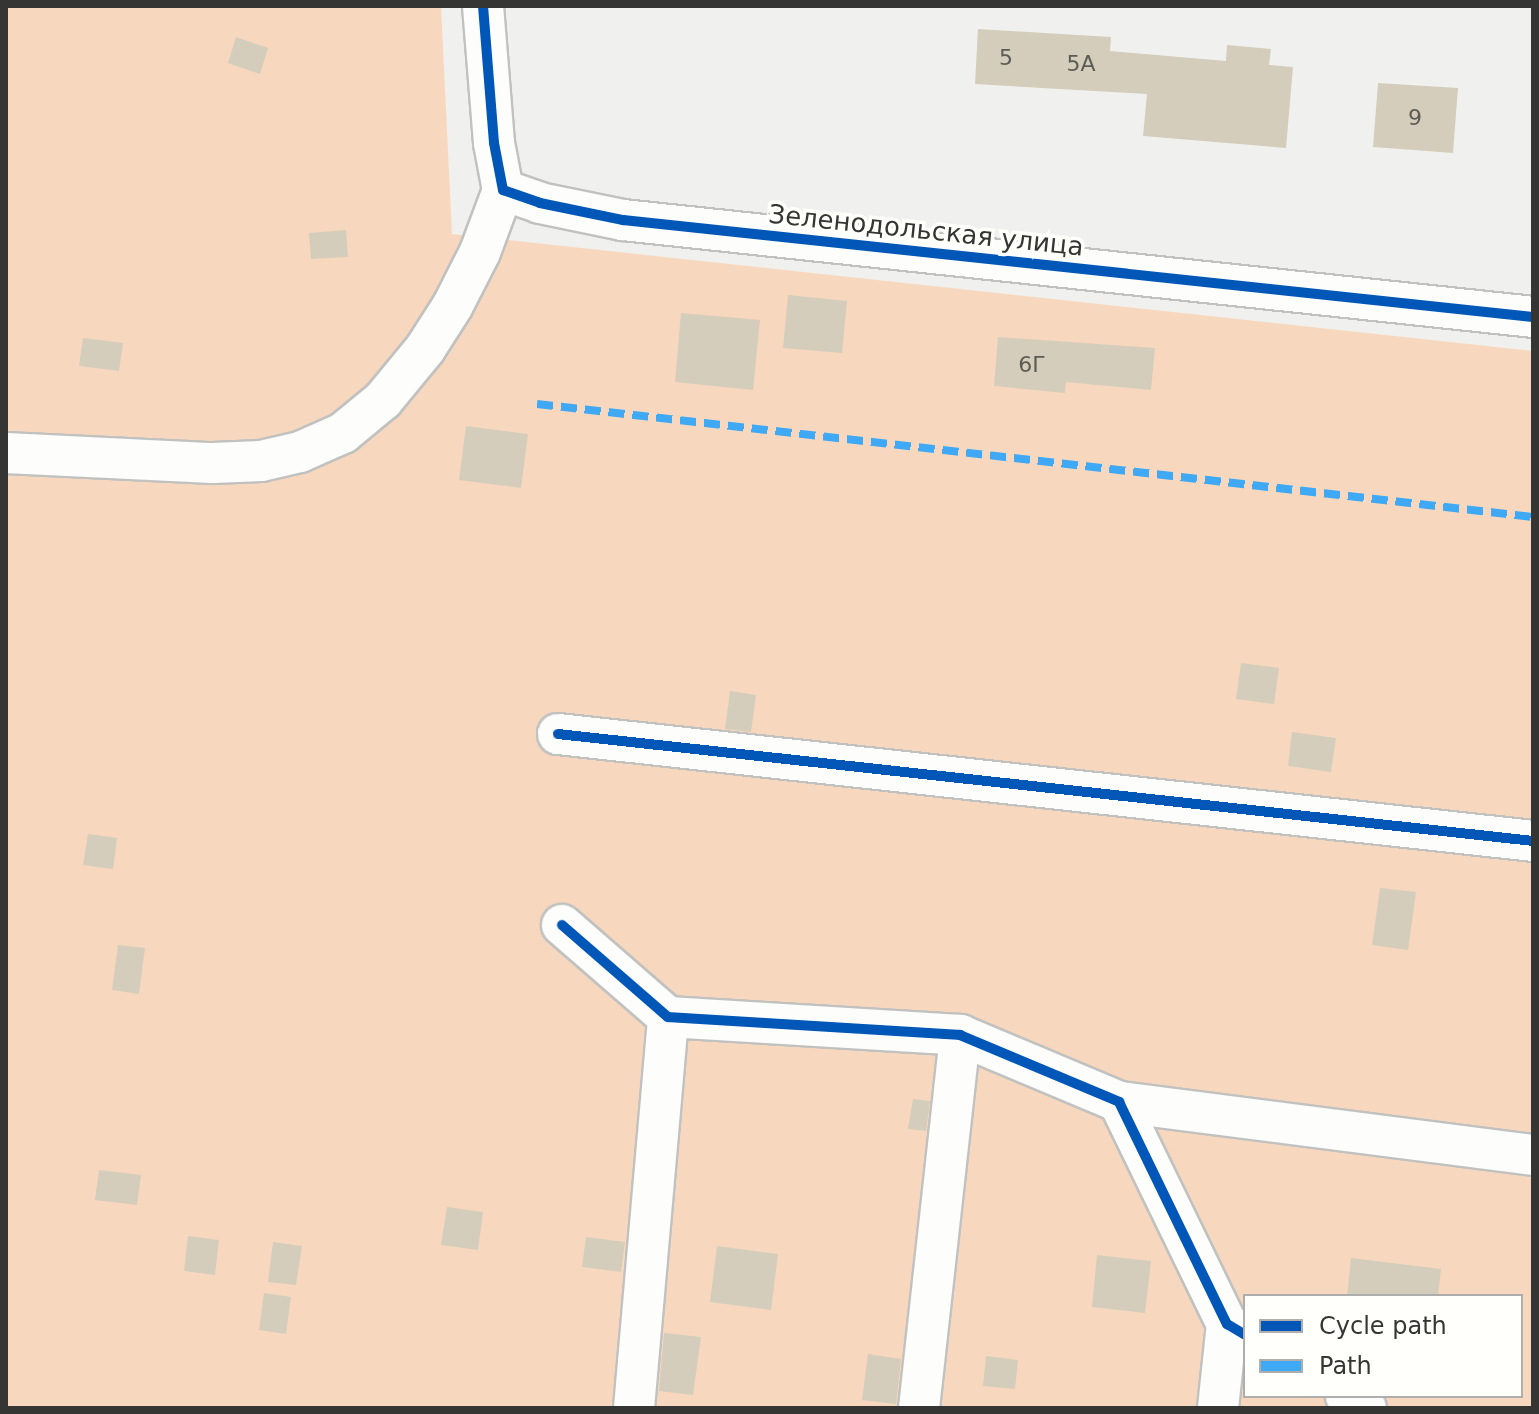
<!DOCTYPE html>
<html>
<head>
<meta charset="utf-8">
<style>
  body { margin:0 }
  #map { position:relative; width:1539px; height:1414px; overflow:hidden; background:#f0f1ee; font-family:"DejaVu Sans",sans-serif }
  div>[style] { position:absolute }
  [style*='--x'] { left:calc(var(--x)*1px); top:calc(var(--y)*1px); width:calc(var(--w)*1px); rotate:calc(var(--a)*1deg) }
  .green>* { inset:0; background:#f7d8be }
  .building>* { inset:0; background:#d4cdbb }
  .roads { filter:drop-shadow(2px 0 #c1c2c0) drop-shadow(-2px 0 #c1c2c0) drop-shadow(0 2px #c1c2c0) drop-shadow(0 -2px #c1c2c0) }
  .street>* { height:40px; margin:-20px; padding:0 20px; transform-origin:20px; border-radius:20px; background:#fdfdfc }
  .quiet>* { height:8px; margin-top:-4px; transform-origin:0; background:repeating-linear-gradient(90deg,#3fa9f5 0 16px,transparent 0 24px) }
  .cycleway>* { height:10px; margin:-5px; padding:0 5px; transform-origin:5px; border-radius:5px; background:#0057b8 }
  span { translate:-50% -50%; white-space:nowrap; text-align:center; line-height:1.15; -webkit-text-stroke:7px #fffffc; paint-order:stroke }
  .number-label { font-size:22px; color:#5d5b55 }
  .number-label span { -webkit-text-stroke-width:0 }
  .street-label { font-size:26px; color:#353533 }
  .frame { position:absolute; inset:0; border:8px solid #353533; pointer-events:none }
  .legend { position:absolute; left:1243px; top:1294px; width:280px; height:104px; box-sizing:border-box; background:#fffffc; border:2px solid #aeaeac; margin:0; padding:10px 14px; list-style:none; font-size:24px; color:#353533 }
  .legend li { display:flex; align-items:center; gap:16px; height:40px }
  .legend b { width:40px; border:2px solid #aeaeac }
</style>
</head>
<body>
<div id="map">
  <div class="green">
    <div style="clip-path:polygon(evenodd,6px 6px,441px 6px,452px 234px,1533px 351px,1533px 1408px,6px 1408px,6px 6px,1245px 1296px,1521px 1296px,1521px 1396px,1245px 1396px,1245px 1296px)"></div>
  </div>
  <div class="building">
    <div style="clip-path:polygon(978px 29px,1111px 37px,1110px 51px,1226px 61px,1227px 45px,1271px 49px,1269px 65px,1293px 67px,1286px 148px,1143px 136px,1147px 94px,975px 84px)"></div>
    <div style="clip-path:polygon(236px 37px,268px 48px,260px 74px,228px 63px)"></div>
    <div style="clip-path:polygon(1378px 83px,1458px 88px,1453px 153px,1373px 147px)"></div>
    <div style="clip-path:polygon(346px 230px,348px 257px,311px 259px,309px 233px)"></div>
    <div style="clip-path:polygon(788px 295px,847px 301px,842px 353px,783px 348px)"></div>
    <div style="clip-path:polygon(681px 313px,760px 320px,753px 390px,675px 382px)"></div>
    <div style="clip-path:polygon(998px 337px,1155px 348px,1151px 390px,1066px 382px,1065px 393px,994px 386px)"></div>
    <div style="clip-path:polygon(83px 338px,123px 343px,119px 371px,79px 366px)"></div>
    <div style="clip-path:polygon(466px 426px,528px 434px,521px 488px,459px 480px)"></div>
    <div style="clip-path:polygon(1241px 663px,1279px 668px,1274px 704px,1236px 699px)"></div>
    <div style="clip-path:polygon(730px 691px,756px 695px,751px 732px,725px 729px)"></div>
    <div style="clip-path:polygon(1292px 732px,1336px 738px,1331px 772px,1288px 766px)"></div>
    <div style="clip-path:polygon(88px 834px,117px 838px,113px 869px,83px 865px)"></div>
    <div style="clip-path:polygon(1380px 888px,1416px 892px,1408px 950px,1372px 945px)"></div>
    <div style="clip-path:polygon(118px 945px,145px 948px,139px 994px,112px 990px)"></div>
    <div style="clip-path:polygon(913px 1099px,930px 1101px,926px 1131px,908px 1129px)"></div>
    <div style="clip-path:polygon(99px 1170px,141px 1175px,137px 1205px,95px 1200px)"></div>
    <div style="clip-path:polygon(447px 1207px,483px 1212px,478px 1250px,441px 1245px)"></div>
    <div style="clip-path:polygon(188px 1236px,219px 1240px,215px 1275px,184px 1271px)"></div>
    <div style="clip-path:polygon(586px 1237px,625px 1242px,621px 1272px,582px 1267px)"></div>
    <div style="clip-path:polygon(273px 1242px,302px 1246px,296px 1285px,268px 1282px)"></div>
    <div style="clip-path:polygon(717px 1246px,778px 1254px,771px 1310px,710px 1302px)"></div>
    <div style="clip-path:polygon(1097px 1255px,1151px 1261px,1145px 1313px,1092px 1307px)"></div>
    <div style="clip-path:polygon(1351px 1258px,1441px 1269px,1438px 1296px,1347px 1296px)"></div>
    <div style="clip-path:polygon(264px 1293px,291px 1297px,286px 1334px,259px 1330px)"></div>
    <div style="clip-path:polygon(664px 1333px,701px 1337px,693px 1395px,659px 1391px)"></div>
    <div style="clip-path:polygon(868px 1354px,901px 1359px,896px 1404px,862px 1400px)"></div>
    <div style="clip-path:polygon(986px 1356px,1018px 1360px,1015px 1389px,983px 1386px)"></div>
  </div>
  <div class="roads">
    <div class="street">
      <div style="--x:483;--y:6;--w:137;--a:85.4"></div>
      <div style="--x:494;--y:143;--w:48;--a:79.2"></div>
      <div style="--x:503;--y:190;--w:39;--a:19"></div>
      <div style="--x:540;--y:203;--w:85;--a:11.6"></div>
      <div style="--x:623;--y:220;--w:915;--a:6.08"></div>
      <div style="--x:6;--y:453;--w:207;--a:2.8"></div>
      <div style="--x:213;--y:463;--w:48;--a:-2.4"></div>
      <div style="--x:261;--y:461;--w:40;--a:-13"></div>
      <div style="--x:300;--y:452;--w:47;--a:-23.8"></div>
      <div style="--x:343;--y:433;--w:52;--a:-39.5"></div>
      <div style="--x:383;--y:400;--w:66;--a:-50.5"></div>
      <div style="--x:425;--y:349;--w:52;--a:-57.5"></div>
      <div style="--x:453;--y:305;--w:59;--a:-63"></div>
      <div style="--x:480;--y:252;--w:66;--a:-69.6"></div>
      <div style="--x:558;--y:734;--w:981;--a:6.26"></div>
      <div style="--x:562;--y:925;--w:140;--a:41"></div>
      <div style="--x:668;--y:1017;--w:293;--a:3.5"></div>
      <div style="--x:960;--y:1035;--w:173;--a:22.8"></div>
      <div style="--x:1119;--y:1102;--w:247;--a:64.1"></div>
      <div style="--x:1227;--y:1324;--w:21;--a:31"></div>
      <div style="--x:1119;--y:1102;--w:417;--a:7.3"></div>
      <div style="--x:1346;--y:1396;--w:23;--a:31"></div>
      <div style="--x:634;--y:1408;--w:392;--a:-85"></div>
      <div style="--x:919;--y:1408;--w:375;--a:-83.7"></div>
      <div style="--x:1218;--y:1408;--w:84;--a:-83.9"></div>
    </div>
  </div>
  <div class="quiet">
    <div style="--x:537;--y:404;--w:1002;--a:6.47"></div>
  </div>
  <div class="cycleway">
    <div style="--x:483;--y:6;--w:137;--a:85.4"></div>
    <div style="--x:494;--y:143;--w:48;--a:79.2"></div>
    <div style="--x:503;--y:190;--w:39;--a:19"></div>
    <div style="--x:540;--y:203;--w:85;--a:11.6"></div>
    <div style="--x:623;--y:220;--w:915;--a:6.08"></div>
    <div style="--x:558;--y:734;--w:981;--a:6.26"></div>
    <div style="--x:562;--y:925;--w:140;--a:41"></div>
    <div style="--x:668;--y:1017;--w:293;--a:3.5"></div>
    <div style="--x:960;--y:1035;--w:173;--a:22.8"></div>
    <div style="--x:1119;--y:1102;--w:247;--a:64.1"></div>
    <div style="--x:1227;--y:1324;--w:21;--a:31"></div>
  </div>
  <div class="number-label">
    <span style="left:1006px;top:58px">5</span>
    <span style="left:1081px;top:64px">5А</span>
    <span style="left:1415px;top:118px">9</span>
    <span style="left:1032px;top:365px">6Г</span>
  </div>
  <div class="street-label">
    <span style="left:926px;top:231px;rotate:6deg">Зеленодольская улица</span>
  </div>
  <div class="frame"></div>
  <ul class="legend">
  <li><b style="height:10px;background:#0057b8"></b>Cycle path</li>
  <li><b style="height:10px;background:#3fa9f5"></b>Path</li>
  </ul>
</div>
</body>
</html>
